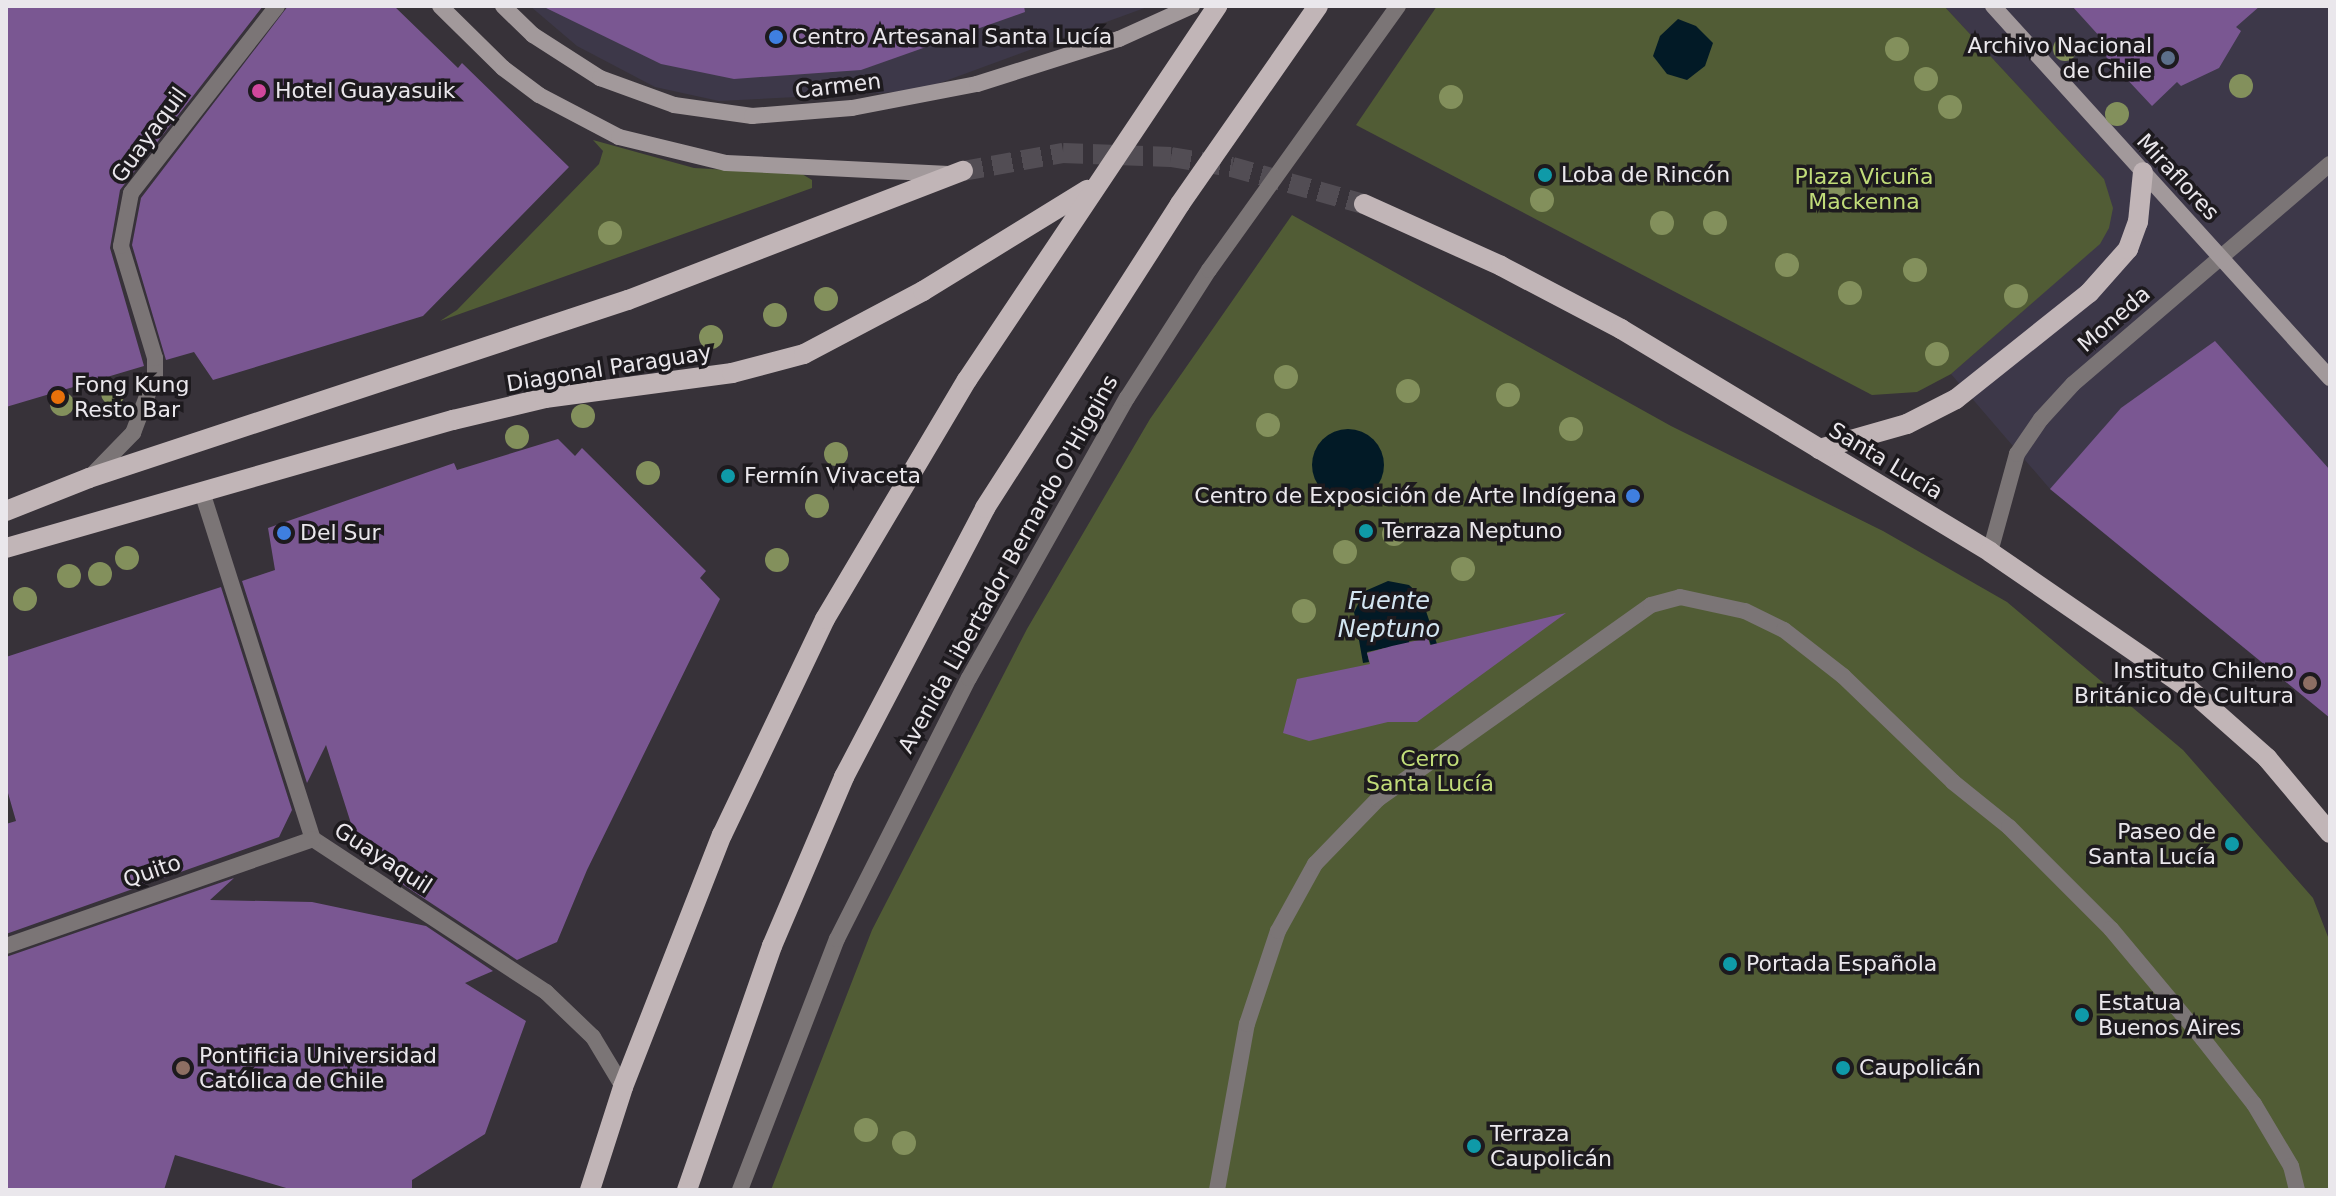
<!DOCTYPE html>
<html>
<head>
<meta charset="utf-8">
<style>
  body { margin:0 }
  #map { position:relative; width:2336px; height:1196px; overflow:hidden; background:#373239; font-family:"DejaVu Sans",sans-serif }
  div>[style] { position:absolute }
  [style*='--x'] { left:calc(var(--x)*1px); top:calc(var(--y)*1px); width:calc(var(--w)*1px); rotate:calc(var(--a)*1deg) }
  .commercial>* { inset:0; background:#3d3849 }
  .green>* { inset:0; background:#515c35 }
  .water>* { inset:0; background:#021a26 }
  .round { border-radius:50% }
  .building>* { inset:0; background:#7a5792 }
  .primary-tunnel>* { height:20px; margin-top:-10px; transform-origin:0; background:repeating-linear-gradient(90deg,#524d54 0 20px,transparent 0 30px) }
  .lane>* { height:16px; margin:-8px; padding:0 8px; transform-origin:8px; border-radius:8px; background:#7b7576 }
  .street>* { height:16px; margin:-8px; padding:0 8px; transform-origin:8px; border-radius:8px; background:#7b7576 }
  .secondary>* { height:16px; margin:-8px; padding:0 8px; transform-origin:8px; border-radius:8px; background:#a2999b }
  .primary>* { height:20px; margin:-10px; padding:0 10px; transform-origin:10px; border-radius:10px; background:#c1b5b7 }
  .trees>* { width:24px; height:24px; margin:-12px; border-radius:50%; background:#83905c }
  .dots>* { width:22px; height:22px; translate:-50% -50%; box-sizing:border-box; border:4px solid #1d1a1e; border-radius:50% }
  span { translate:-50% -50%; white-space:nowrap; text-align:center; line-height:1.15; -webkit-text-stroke:7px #1d1a1e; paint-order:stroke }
  .poi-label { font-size:22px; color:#eae7ec }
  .left { translate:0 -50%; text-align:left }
  .right { translate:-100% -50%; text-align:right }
  .street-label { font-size:22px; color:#eae7ec }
  .park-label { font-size:22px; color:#c1dc79 }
  .water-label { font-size:24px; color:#d2e5f1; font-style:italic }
  .frame { position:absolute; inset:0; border:8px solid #eae7ec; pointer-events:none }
</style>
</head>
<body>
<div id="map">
  <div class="commercial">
    <div style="clip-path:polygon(530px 6px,1150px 6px,918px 91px,719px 101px,655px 87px,577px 46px)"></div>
    <div style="clip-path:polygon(1944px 6px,2330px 6px,2330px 718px,2050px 489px,1951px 374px,2099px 244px,2104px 179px)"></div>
  </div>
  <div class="green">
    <div style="clip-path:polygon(1437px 6px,1944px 6px,2104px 179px,2113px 208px,2109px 228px,2100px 244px,1951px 374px,1917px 392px,1872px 395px,1356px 125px)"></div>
    <div style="clip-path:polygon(593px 140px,694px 168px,802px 174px,812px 180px,812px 188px,440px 321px,457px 310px,599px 164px,603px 151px)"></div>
    <div style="clip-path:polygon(1292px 215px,1671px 426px,1883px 531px,2007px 602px,2183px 750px,2313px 898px,2330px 942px,2330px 1190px,771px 1190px,872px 930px,1027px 629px,1150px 419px)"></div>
  </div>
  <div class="water">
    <div style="clip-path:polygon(1678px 19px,1696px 26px,1713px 43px,1705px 66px,1687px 80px,1667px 74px,1653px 56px,1660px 36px)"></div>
    <div class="round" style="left:1312px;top:429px;width:72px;height:72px"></div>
    <div style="clip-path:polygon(1388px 581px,1409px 585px,1421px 596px,1437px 644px,1431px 646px,1428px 636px,1409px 641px,1412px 651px,1388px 657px,1385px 648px,1367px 652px,1369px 662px,1363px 663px,1354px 612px,1365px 591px)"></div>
  </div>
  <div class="building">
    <div style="clip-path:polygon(6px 6px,263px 6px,120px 190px,110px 248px,144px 366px,6px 407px)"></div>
    <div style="clip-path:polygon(288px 6px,394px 6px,458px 68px,462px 63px,569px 167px,423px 316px,213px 380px,194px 352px,166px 360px,132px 245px,141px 198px)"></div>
    <div style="clip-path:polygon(542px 6px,1024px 6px,1025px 12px,861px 70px,734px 79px,661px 64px)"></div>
    <div style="clip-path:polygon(2072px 6px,2260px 6px,2236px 27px,2241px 31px,2219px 68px,2181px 86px,2177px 82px,2152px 106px,2094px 44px,2101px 38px)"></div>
    <div style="clip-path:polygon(2215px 341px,2330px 470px,2330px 718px,2050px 489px,2121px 408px)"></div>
    <div style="clip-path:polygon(558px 439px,575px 456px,582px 448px,706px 571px,700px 578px,720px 599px,587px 870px,557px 942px,517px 960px,399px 882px,355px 836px,326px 745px,307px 783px,242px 581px,275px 570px,268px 528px,454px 463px,457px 470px)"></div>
    <div style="clip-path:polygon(221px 587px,292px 810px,279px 837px,6px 934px,6px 824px,16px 821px,6px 786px,6px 657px)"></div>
    <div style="clip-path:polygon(1566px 613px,1417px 722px,1388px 722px,1309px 741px,1283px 733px,1297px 679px,1370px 664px,1367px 653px,1392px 646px,1428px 638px,1430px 645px)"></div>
    <div style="clip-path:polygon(234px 878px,210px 900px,312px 902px,426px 926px,493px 971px,465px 983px,526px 1021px,485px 1134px,412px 1180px,412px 1190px,293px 1190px,175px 1155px,164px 1190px,6px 1190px,6px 957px)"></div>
  </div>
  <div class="primary-tunnel">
    <div style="--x:963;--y:171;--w:102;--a:-10.2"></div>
    <div style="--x:1063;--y:153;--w:108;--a:2.1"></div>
    <div style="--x:1171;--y:157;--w:62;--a:9.3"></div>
    <div style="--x:1232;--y:167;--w:137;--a:15.7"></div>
  </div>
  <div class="lane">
    <div style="--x:740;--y:1190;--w:269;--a:-68.9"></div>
    <div style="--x:837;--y:939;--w:292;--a:-63.2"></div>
    <div style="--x:969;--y:678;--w:322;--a:-60.6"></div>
    <div style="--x:1127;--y:398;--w:152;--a:-57.4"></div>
    <div style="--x:1209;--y:270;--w:325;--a:-54.4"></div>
    <div style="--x:1217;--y:1190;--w:169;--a:-79.8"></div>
    <div style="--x:1247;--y:1024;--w:98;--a:-71.6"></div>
    <div style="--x:1278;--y:931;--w:77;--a:-61.1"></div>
    <div style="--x:1315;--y:864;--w:91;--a:-45.9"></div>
    <div style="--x:1378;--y:799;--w:335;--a:-35.4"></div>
    <div style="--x:1651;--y:605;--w:30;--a:-15"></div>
    <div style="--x:1680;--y:597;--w:66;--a:12.2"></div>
    <div style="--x:1745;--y:611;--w:43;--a:26"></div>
    <div style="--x:1784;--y:630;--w:75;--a:37.9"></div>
    <div style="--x:1843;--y:676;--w:153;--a:43.9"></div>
    <div style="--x:1953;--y:782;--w:72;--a:38.8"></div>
    <div style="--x:2009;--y:827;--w:144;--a:45"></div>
    <div style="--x:2111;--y:929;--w:143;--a:50.1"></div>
    <div style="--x:2203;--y:1039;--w:83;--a:51.9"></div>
    <div style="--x:2254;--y:1104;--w:72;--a:59.2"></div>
    <div style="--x:2291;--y:1166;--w:25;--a:76"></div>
  </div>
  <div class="street">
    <div style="--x:90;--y:477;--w:62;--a:-45.7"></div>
    <div style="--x:133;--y:433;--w:62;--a:-69.2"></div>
    <div style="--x:155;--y:375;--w:17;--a:-90"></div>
    <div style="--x:155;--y:358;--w:117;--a:-106.9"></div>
    <div style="--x:121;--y:246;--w:54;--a:-79.3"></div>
    <div style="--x:131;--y:193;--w:237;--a:-52"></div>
    <div style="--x:203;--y:495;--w:361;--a:72.3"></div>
    <div style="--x:313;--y:839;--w:279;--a:33.3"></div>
    <div style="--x:546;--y:992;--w:65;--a:43.8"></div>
    <div style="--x:593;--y:1037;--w:58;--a:59"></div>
    <div style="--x:1990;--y:552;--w:102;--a:-74.6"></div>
    <div style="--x:2017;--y:454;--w:42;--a:-55.6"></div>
    <div style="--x:2041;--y:419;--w:47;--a:-47.6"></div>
    <div style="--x:2073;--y:384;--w:338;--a:-40.6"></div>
    <div style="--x:6;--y:946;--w:325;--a:-19.2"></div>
  </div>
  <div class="secondary">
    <div style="--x:440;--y:6;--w:88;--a:44.5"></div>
    <div style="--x:503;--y:68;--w:45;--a:36.9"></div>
    <div style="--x:539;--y:95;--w:90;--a:27.7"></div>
    <div style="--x:619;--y:137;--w:110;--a:13.7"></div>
    <div style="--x:726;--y:163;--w:223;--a:2.8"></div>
    <div style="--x:503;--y:6;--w:42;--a:44"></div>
    <div style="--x:533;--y:35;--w:80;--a:32.7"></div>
    <div style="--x:600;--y:78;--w:79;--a:20"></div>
    <div style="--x:674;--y:105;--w:79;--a:8"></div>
    <div style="--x:752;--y:116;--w:100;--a:-4.6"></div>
    <div style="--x:852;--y:108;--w:127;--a:-10.9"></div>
    <div style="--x:977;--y:84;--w:149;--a:-17.6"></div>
    <div style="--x:1119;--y:39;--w:80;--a:-24.3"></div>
    <div style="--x:1993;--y:6;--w:502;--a:47.83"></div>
  </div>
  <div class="primary">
    <div style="--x:1364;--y:204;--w:150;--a:24.3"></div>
    <div style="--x:1501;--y:266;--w:136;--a:27.7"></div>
    <div style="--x:1621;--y:329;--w:431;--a:31.1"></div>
    <div style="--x:1990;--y:552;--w:240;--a:34.5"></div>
    <div style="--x:2188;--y:688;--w:106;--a:41.5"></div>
    <div style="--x:2267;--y:758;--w:98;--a:50"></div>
    <div style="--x:1819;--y:449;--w:91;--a:-15.9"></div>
    <div style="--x:1907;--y:424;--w:55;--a:-27"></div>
    <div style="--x:1956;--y:399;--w:170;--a:-38.6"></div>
    <div style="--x:2089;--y:293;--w:59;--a:-48.4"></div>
    <div style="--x:2128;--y:249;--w:29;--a:-70"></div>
    <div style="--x:2138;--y:222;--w:50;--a:-84.3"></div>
    <div style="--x:6;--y:511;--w:89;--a:-21.7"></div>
    <div style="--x:89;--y:478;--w:568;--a:-18.28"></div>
    <div style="--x:628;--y:300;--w:359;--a:-21.1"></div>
    <div style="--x:6;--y:548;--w:465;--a:-16"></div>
    <div style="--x:453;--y:420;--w:95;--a:-13.4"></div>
    <div style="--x:545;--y:398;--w:189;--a:-7.6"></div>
    <div style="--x:732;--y:373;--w:74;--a:-14.8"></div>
    <div style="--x:804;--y:354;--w:135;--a:-27.9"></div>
    <div style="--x:923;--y:291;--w:193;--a:-31.6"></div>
    <div style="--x:590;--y:1190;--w:108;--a:-72.2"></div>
    <div style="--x:623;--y:1087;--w:271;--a:-68.6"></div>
    <div style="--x:722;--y:835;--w:239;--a:-64.5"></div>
    <div style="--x:825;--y:619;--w:278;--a:-59.3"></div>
    <div style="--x:967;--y:380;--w:450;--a:-56.2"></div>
    <div style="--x:687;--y:1190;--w:258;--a:-70.8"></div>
    <div style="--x:772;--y:946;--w:184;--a:-66.9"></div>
    <div style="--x:844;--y:777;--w:304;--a:-62.3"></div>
    <div style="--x:985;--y:508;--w:361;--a:-57.3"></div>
    <div style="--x:1180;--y:204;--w:241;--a:-55.1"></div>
  </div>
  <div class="trees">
    <div style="left:1897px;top:49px"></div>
    <div style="left:2065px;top:49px"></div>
    <div style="left:1926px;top:79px"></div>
    <div style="left:2241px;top:86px"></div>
    <div style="left:1451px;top:97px"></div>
    <div style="left:1950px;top:107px"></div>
    <div style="left:2117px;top:114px"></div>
    <div style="left:1833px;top:191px"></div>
    <div style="left:1542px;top:200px"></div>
    <div style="left:1662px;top:223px"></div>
    <div style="left:1715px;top:223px"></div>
    <div style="left:610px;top:233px"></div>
    <div style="left:1787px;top:265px"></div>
    <div style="left:1915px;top:270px"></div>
    <div style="left:1850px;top:293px"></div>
    <div style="left:2016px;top:296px"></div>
    <div style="left:826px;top:299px"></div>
    <div style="left:775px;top:315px"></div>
    <div style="left:711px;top:337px"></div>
    <div style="left:1937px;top:354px"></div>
    <div style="left:1286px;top:377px"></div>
    <div style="left:1408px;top:391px"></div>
    <div style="left:113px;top:393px"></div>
    <div style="left:1508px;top:395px"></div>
    <div style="left:62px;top:404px"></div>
    <div style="left:583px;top:416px"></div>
    <div style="left:1268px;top:425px"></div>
    <div style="left:1571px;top:429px"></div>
    <div style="left:517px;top:437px"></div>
    <div style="left:836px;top:454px"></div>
    <div style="left:648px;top:473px"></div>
    <div style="left:817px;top:506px"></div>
    <div style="left:1394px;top:534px"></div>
    <div style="left:1345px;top:552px"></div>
    <div style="left:127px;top:558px"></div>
    <div style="left:777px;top:560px"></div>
    <div style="left:1463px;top:569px"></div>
    <div style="left:100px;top:574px"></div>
    <div style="left:69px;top:576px"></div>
    <div style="left:25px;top:599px"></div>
    <div style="left:1304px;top:611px"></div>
    <div style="left:866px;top:1130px"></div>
    <div style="left:904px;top:1143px"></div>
  </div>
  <div class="dots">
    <div style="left:776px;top:37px;background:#3f7fe0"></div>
    <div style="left:2168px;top:58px;background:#5c6f8a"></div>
    <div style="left:259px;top:91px;background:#d1479c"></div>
    <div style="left:1545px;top:175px;background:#0f9aa8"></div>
    <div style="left:58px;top:397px;background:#e8710a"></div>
    <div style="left:728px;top:476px;background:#0f9aa8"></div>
    <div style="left:1633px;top:496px;background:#3f7fe0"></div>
    <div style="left:1366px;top:531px;background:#0f9aa8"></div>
    <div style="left:284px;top:533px;background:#3f7fe0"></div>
    <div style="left:2310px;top:683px;background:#8d6e63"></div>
    <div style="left:2232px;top:844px;background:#0f9aa8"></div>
    <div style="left:1730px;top:964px;background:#0f9aa8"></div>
    <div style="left:2082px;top:1015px;background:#0f9aa8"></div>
    <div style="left:183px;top:1068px;background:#8d6e63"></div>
    <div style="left:1843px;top:1068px;background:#0f9aa8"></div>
    <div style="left:1474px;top:1146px;background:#0f9aa8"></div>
  </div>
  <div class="poi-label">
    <span class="left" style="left:792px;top:37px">Centro Artesanal Santa Lucía</span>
    <span class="right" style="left:2152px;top:58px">Archivo Nacional<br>de Chile</span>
    <span class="left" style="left:275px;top:91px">Hotel Guayasuik</span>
    <span class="left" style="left:1561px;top:175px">Loba de Rincón</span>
    <span class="left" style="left:74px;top:397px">Fong Kung<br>Resto Bar</span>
    <span class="left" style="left:744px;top:476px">Fermín Vivaceta</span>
    <span class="right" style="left:1617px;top:496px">Centro de Exposición de Arte Indígena</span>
    <span class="left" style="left:1382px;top:531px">Terraza Neptuno</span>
    <span class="left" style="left:300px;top:533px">Del Sur</span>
    <span class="right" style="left:2294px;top:683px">Instituto Chileno<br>Británico de Cultura</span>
    <span class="right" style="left:2216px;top:844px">Paseo de<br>Santa Lucía</span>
    <span class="left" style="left:1746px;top:964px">Portada Española</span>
    <span class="left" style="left:2098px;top:1015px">Estatua<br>Buenos Aires</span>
    <span class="left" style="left:199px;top:1068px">Pontificia Universidad<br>Católica de Chile</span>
    <span class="left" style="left:1859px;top:1068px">Caupolicán</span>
    <span class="left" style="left:1490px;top:1146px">Terraza<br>Caupolicán</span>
  </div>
  <div class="street-label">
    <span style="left:838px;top:86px;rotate:-7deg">Carmen</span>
    <span style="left:149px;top:135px;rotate:-54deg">Guayaquil</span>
    <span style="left:2178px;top:177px;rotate:47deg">Miraflores</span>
    <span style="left:2114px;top:319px;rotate:-41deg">Moneda</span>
    <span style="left:609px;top:368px;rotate:-9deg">Diagonal Paraguay</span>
    <span style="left:1886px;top:461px;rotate:31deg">Santa Lucía</span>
    <span style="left:1008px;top:564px;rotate:-61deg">Avenida Libertador Bernardo O'Higgins</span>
    <span style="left:383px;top:858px;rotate:33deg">Guayaquil</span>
    <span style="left:152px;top:871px;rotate:-19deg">Quito</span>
  </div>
  <div class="park-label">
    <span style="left:1864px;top:189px">Plaza Vicuña<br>Mackenna</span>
    <span style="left:1430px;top:771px">Cerro<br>Santa Lucía</span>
  </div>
  <div class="water-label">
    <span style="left:1389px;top:616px">Fuente<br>Neptuno</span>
  </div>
  <div class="frame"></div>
</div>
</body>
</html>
